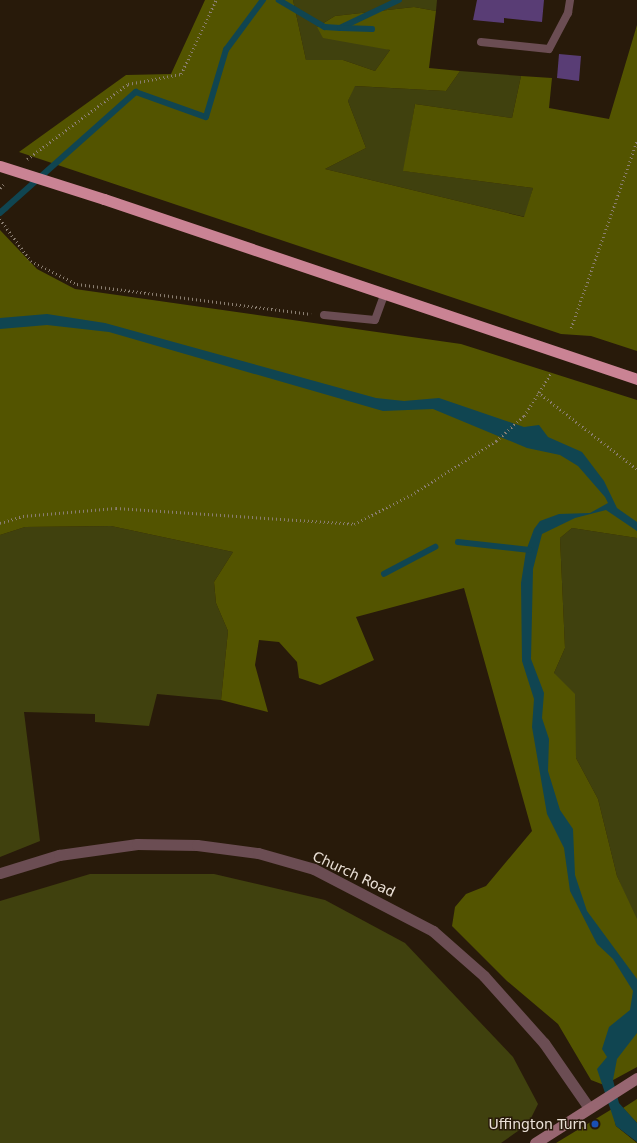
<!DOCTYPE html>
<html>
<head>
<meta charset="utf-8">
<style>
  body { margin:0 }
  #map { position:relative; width:637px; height:1143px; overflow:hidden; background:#281a0a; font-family:"DejaVu Sans",sans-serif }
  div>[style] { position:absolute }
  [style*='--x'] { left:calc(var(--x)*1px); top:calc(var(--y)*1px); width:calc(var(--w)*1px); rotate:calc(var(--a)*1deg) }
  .green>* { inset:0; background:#40410e }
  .forest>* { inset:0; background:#535400 }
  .water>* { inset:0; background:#104551 }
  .stream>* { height:5.5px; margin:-2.75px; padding:0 2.75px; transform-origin:2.75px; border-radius:2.75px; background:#104551 }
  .building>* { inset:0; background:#593d75 }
  .path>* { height:2.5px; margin-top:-1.25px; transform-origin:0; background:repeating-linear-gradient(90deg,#8a7e71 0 1px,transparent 0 4px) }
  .service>* { height:8px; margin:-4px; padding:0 4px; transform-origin:4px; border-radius:4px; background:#6b4d53 }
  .tertiary>* { height:11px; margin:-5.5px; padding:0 5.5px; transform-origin:5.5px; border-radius:5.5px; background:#6b4d53 }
  .secondary>* { height:11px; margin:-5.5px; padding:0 5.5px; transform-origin:5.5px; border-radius:5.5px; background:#976671 }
  .trunk>* { height:11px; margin:-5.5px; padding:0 5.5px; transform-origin:5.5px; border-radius:5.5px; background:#ca8394 }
  .trunk-bridge>* { height:11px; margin:-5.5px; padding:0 5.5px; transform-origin:5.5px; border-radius:5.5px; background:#ca8394 }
  .dots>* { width:11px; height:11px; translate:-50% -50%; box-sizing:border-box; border:2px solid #281a0a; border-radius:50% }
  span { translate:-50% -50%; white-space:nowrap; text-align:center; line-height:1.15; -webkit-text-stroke:3px #281a0a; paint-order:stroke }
  .street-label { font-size:14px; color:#ebe1d7 }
  .poi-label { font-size:14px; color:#ebe1d7 }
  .right { translate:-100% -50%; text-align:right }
</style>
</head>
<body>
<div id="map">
  <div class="green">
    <div style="clip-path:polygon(293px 0,437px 0,436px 11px,414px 7px,335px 16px,317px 27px,390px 50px,375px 71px,343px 60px,306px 60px)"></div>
    <div style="clip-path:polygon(460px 71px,521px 76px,512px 118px,415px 104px,404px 171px,533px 188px,525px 217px,325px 169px,366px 148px,348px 101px,354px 86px,446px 91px)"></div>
    <div style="clip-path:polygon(111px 526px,233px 552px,214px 582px,216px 603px,228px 631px,221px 700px,157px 694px,149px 726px,95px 722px,95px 714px,24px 712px,40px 841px,0 857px,0 535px,25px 527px)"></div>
    <div style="clip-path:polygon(572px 528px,637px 538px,637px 923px,617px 876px,598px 799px,576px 758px,554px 673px,565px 648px,560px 538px)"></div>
    <div style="clip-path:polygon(90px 874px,214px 874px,325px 900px,405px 943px,513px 1057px,538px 1104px,528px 1124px,501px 1143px,0 1143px,0 901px)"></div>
  </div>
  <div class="forest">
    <div style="clip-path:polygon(205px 0,293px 0,306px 60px,343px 60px,375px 71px,390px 50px,323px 38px,317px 27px,335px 16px,414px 7px,436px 11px,429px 68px,460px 71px,446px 91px,355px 86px,348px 101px,366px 148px,325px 169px,524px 217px,533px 188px,403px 171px,415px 104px,512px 118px,521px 76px,552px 78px,549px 108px,609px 119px,637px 25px,637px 351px,591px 336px,561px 334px,19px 152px,126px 75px,171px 74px)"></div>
    <div style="clip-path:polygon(0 230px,37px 269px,75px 289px,461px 344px,637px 400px,637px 538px,572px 528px,560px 538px,565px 648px,554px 673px,575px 694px,576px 758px,598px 799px,617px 876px,637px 919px,637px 1067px,604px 1085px,591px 1080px,558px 1024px,507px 981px,452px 926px,455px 907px,466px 894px,486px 886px,532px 831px,464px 588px,356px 617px,374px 660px,320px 685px,299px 678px,297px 662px,279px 642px,259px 640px,255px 665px,268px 712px,221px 700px,228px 631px,216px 603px,214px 582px,233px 552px,111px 526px,25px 527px,0 535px)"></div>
    <div style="clip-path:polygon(637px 1099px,637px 1123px,623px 1108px)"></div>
    <div style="clip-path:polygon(612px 1109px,616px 1126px,637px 1143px,556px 1143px)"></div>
  </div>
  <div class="water">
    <div style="clip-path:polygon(14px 199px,8px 210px,0 216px,0 209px)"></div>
    <div style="clip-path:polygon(47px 314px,105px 323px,376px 398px,404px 401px,439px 398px,524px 427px,539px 425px,548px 437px,582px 452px,604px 481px,617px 508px,637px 522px,637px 531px,606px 510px,575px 518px,542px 534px,533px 569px,531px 659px,544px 693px,542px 718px,549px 739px,548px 771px,560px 810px,573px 829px,575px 875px,587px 911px,637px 979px,637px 1033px,617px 1059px,613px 1080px,619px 1103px,637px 1123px,637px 1142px,616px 1126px,597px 1069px,607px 1057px,602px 1049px,609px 1027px,630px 1010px,633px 991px,613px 959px,597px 944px,570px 891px,564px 848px,547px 814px,532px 727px,534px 699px,522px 661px,521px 583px,526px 551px,534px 529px,540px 521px,559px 514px,590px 513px,608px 503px,605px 497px,578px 466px,560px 455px,527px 448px,433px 409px,383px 411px,109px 332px,47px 325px,0 329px,0 318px)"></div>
  </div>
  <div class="stream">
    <div style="--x:279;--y:0;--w:53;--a:30.4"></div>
    <div style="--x:325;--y:27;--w:15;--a:4"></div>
    <div style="--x:340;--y:28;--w:65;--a:-25.4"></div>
    <div style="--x:342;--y:28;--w:30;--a:2"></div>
    <div style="--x:0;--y:213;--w:182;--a:-41.7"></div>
    <div style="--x:136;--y:92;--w:74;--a:19.7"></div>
    <div style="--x:206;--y:117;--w:70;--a:-73.4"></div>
    <div style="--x:226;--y:50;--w:62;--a:-53.5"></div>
    <div style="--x:458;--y:542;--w:72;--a:6.3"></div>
    <div style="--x:384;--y:574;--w:58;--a:-27.9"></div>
  </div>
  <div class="building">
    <div style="clip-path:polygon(477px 0,544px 0,542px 22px,504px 18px,504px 23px,473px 20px)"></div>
    <div style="clip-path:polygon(559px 54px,581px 56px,579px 81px,557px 78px)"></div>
  </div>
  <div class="path">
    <div style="--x:27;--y:159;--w:126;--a:-36.6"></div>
    <div style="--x:128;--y:84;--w:54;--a:-10.7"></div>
    <div style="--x:181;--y:74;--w:82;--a:-64.7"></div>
    <div style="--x:0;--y:188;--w:7;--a:-45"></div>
    <div style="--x:0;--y:219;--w:52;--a:53.6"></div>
    <div style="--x:31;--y:261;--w:51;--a:26.6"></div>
    <div style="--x:77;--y:284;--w:236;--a:7.3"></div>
    <div style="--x:571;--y:328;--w:198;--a:-70.6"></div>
    <div style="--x:538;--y:392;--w:125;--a:37.9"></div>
    <div style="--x:0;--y:523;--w:24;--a:-17"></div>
    <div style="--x:23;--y:516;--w:93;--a:-4.9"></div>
    <div style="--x:116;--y:508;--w:239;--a:3.8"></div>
    <div style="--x:354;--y:524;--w:64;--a:-27"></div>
    <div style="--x:411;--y:495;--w:101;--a:-32.4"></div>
    <div style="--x:496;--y:441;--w:38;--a:-42"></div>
    <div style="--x:524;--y:416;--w:51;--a:-57.9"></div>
  </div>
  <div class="service">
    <div style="--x:481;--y:42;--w:68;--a:5.9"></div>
    <div style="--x:549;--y:49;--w:41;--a:-62.2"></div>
    <div style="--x:568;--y:13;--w:13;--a:-81"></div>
    <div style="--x:324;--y:315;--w:51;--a:5.6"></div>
    <div style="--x:375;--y:320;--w:27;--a:-70"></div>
  </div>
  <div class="tertiary">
    <div style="--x:0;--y:873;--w:62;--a:-17"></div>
    <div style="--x:59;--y:855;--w:79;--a:-8"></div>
    <div style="--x:137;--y:844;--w:60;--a:1"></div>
    <div style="--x:197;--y:845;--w:62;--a:7.5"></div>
    <div style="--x:258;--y:853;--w:58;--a:15.9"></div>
    <div style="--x:314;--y:869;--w:134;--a:27.5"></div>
    <div style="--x:433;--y:931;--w:68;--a:41.4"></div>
    <div style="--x:484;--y:976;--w:90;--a:48.2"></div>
    <div style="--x:544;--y:1043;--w:79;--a:55.3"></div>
  </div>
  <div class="secondary">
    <div style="--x:535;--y:1143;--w:121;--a:-32.5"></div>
  </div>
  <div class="trunk">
    <div style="--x:104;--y:199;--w:563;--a:18.66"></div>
  </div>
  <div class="trunk-bridge">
    <div style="--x:0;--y:166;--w:109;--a:17.6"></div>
  </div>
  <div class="dots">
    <div style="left:595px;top:1124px;background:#1a4fb4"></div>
  </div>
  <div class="street-label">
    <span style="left:354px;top:874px;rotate:25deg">Church Road</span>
  </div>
  <div class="poi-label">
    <span class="right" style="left:587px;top:1124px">Uffington Turn</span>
  </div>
</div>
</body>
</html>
